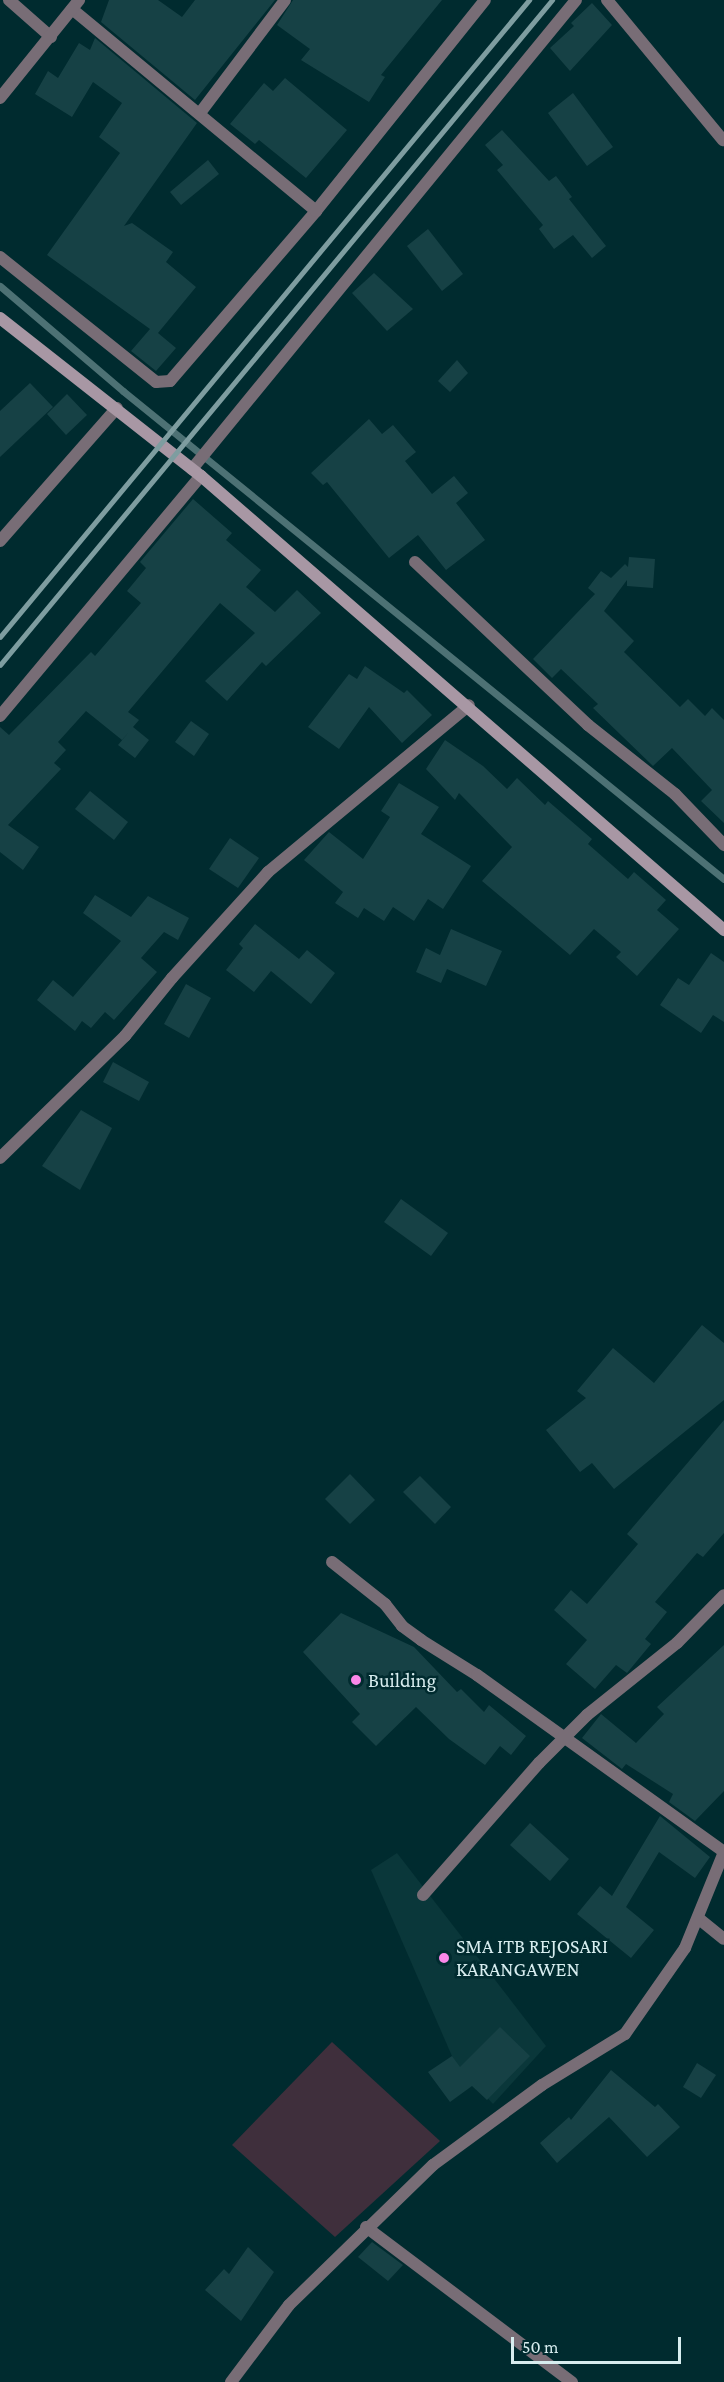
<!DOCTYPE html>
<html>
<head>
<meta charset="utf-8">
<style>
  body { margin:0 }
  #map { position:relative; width:724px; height:2382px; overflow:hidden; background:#002b2f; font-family:"Crimson Pro",serif }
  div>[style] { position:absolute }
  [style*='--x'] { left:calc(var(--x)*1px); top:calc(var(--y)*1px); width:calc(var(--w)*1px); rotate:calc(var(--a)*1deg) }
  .built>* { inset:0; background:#0a373a }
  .green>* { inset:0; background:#3f2f3c }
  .stream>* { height:7px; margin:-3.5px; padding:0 3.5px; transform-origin:3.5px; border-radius:3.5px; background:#4d7174 }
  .building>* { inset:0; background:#164145 }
  .minor>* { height:12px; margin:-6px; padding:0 6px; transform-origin:6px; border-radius:6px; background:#786d76 }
  .secondary>* { height:12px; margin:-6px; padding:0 6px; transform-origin:6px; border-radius:6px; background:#a897a4 }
  .rail>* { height:4.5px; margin:-2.25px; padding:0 2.25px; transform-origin:2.25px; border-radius:2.25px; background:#7e9da0 }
  .dots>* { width:16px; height:16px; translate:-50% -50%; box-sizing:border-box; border:3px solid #002b2f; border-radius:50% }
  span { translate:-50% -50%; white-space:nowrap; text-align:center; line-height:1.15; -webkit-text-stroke:5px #002b2f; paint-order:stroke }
  .poi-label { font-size:20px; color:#d7edef }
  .left { translate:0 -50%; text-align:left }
  .scale { position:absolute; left:511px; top:2337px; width:170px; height:27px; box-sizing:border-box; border:3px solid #d7edef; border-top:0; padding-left:8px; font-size:18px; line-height:21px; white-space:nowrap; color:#d7edef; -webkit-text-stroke:4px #002b2f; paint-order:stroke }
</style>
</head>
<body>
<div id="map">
  <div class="built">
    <div style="clip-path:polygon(397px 1853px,546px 2046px,493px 2104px,455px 2063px,371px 1870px)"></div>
  </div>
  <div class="green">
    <div style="clip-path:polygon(332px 2042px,440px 2141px,335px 2237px,232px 2145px)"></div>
  </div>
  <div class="stream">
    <div style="--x:0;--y:286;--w:162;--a:40.5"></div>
    <div style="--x:123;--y:391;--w:774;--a:39.08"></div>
  </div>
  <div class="building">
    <div style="clip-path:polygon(109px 0,158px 0,182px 17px,195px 0,275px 0,195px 100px,101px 22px)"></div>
    <div style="clip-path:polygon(293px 0,442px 0,381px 75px,385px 77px,369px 102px,301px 60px,310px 49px,277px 25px)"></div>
    <div style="clip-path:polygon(592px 3px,612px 25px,570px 71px,550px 48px,574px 26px,571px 23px)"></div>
    <div style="clip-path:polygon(95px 38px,197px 123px,124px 226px,132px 223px,173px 252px,166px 262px,196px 287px,158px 333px,176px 348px,156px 371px,131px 351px,150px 329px,47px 255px,120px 153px,99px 137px,122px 103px,93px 82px,72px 117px,35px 94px,48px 71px,58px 78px,79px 43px,90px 50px)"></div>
    <div style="clip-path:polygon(285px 78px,347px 130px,306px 178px,259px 140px,255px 144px,230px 124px,264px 83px,273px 91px)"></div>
    <div style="clip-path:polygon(573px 93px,613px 147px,587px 166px,548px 113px)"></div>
    <div style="clip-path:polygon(502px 130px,549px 181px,556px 176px,572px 197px,569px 199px,606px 246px,592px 258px,573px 235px,554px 249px,539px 229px,543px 225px,497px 170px,503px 165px,485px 145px)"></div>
    <div style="clip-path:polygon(208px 160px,219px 174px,181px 205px,170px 192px)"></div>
    <div style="clip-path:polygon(428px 229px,463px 274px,442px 291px,407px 246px)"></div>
    <div style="clip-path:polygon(374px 273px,413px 309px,387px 331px,352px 293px)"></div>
    <div style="clip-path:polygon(457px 360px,468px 373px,450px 392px,438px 381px)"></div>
    <div style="clip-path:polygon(30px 383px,53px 407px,0 457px,0 411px)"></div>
    <div style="clip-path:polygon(67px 394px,87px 415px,66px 435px,47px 414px)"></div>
    <div style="clip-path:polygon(369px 419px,382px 434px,393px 425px,416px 452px,405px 461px,432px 494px,454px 476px,468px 493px,456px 503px,485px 540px,446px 570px,418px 535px,389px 558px,327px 482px,323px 485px,311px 473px)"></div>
    <div style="clip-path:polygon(193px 499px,232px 533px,226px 540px,261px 570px,246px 587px,275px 612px,297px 590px,321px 613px,266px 666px,262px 662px,227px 701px,205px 681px,255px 633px,220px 603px,128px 712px,139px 720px,133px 727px,149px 740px,135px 758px,118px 745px,129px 732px,122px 740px,86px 711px,58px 742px,66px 750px,54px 763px,61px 769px,8px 825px,39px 847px,23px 870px,0 852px,0 727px,9px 735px,91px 652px,95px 656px,141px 603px,127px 591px,146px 568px,140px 562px)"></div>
    <div style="clip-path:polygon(629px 557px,655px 559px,653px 588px,627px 586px,627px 580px,604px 611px,634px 641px,624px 652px,680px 707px,688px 699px,705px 716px,712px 708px,724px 720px,724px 823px,701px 801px,712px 790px,672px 748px,653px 766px,593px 708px,598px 704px,561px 669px,552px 678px,533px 659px,595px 594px,588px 588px,601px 571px,611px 578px,625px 564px,628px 567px)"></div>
    <div style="clip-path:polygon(365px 666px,404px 693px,407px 690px,432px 715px,402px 743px,369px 707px,339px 749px,308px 727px,349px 674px,357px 679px)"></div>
    <div style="clip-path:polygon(191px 721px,209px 734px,194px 756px,175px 742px)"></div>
    <div style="clip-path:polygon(445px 740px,483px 766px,507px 789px,517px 778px,545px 805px,548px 801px,592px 839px,588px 844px,628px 879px,634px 872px,666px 900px,657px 910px,679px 929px,637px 976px,616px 957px,621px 952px,594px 929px,570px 955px,482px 881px,512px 847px,459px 793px,455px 800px,426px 769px)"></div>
    <div style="clip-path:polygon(399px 783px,439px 807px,421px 834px,471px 866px,443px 909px,428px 899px,414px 921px,393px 907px,384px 921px,364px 908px,358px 918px,335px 903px,343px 892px,304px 860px,329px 832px,363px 859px,390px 817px,381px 811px)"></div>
    <div style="clip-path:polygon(90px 791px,128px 822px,114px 840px,75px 809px)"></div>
    <div style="clip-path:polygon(230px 838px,259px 858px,238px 888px,209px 869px)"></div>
    <div style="clip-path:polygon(95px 895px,131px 917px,148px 896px,189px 918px,178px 940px,164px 932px,141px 958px,157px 972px,114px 1020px,105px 1012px,91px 1028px,82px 1021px,75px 1031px,37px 1000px,53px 980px,73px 997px,121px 941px,83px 913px)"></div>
    <div style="clip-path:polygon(255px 924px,299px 959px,307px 950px,335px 973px,311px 1004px,271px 971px,254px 992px,226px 970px,243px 948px,239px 944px)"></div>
    <div style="clip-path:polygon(451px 929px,502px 951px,486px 986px,447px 969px,441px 983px,416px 972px,426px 948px,440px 955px)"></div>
    <div style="clip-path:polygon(711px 953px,724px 962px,724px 1022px,713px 1015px,701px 1033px,660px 1005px,678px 978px,689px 985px)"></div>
    <div style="clip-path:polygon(186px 984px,211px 998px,189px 1038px,164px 1024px)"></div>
    <div style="clip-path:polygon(113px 1062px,149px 1082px,139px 1101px,103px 1082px)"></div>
    <div style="clip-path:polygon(81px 1110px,112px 1128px,80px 1190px,42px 1166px)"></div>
    <div style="clip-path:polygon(401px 1199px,448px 1233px,431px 1256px,384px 1222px)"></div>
    <div style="clip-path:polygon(702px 1325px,724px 1343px,724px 1400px,614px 1489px,592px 1463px,580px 1472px,546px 1430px,586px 1398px,577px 1391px,613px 1348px,654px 1383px)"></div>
    <div style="clip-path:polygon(724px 1420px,724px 1533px,703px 1557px,697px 1553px,655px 1602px,667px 1612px,645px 1639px,651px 1644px,627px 1673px,616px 1665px,595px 1689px,566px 1664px,587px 1640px,554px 1610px,571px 1590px,587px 1604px,638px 1544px,627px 1534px)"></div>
    <div style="clip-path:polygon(350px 1474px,375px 1500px,350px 1524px,325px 1499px)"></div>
    <div style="clip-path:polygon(420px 1476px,451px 1507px,435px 1524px,403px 1492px)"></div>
    <div style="clip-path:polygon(341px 1613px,414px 1647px,457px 1692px,461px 1689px,484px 1712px,489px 1705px,526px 1736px,511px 1755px,500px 1746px,485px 1765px,449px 1739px,416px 1707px,376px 1746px,352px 1722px,360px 1714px,303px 1652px)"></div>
    <div style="clip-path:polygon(724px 1645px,724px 1791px,695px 1821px,669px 1802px,673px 1794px,626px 1764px,622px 1769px,582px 1738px,601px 1714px,636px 1743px,664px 1714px,657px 1707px)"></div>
    <div style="clip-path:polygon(660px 1816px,710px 1857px,695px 1878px,659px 1852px,626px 1907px,654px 1930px,631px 1958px,577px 1914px,600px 1886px,612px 1896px)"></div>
    <div style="clip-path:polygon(530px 1823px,569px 1859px,550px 1881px,510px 1845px)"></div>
    <div style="clip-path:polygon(500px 2027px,530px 2056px,487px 2100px,472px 2086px,450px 2102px,428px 2072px,452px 2056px,460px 2067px)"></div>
    <div style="clip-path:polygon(697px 2063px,716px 2075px,701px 2098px,683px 2087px)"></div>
    <div style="clip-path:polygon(611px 2070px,655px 2107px,658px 2104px,680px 2127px,647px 2157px,609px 2117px,557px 2163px,540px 2143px,569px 2117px,571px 2120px)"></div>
    <div style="clip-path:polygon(372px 2242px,403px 2265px,388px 2281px,358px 2257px)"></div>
    <div style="clip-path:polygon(248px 2247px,274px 2272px,241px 2321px,205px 2290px,224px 2269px,229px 2274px)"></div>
  </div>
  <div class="minor">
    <div style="--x:9;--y:0;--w:56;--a:41.4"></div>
    <div style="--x:607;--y:0;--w:182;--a:50.4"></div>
    <div style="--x:72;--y:9;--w:317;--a:39.6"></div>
    <div style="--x:0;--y:98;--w:126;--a:-51.1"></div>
    <div style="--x:200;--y:113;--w:141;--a:-53"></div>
    <div style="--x:0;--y:257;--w:200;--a:38.7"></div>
    <div style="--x:156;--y:382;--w:14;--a:-4"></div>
    <div style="--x:170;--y:381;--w:224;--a:-49.3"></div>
    <div style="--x:316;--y:211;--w:270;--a:-51.3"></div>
    <div style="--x:192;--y:469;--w:606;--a:-50.69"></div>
    <div style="--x:0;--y:541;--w:177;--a:-48.7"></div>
    <div style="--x:415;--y:562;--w:238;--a:43.3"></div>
    <div style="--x:588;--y:725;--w:111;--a:38.4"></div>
    <div style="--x:675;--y:794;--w:71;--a:46.1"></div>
    <div style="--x:0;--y:716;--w:313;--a:-50.1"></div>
    <div style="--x:0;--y:1158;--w:175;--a:-44.3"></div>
    <div style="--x:125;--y:1036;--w:75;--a:-51"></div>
    <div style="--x:172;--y:978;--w:143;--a:-47.8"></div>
    <div style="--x:268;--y:872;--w:261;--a:-39.7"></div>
    <div style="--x:332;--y:1562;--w:68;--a:38.4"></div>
    <div style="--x:385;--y:1604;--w:28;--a:52"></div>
    <div style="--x:402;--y:1626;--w:24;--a:36"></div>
    <div style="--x:421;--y:1640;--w:66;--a:32"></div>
    <div style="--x:477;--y:1675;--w:304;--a:35.6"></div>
    <div style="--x:423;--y:1895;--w:176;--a:-48.7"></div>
    <div style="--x:539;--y:1763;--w:68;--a:-45"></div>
    <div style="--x:587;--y:1715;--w:115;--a:-38.7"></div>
    <div style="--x:677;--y:1643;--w:67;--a:-45.6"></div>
    <div style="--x:698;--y:1918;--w:33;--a:39"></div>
    <div style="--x:366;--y:2227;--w:258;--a:37"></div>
    <div style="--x:231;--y:2382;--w:96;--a:-53"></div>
    <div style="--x:289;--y:2305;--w:201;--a:-44.2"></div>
    <div style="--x:433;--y:2165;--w:135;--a:-36.3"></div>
    <div style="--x:542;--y:2085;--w:97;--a:-31.6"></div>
    <div style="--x:625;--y:2034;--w:105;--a:-55.1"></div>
    <div style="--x:685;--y:1948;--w:104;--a:-67.9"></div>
  </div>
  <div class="secondary">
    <div style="--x:0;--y:318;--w:256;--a:38.2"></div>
    <div style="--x:201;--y:476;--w:693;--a:40.96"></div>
  </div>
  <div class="rail">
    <div style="--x:0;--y:637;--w:828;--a:-50.29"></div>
    <div style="--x:0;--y:665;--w:864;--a:-50.3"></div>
  </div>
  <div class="dots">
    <div style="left:356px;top:1680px;background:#f987e8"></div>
    <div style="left:444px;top:1958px;background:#f987e8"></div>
  </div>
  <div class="poi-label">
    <span class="left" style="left:368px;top:1680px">Building</span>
    <span class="left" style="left:456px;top:1958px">SMA ITB REJOSARI<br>KARANGAWEN</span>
  </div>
  <div class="scale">50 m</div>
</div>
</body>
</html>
